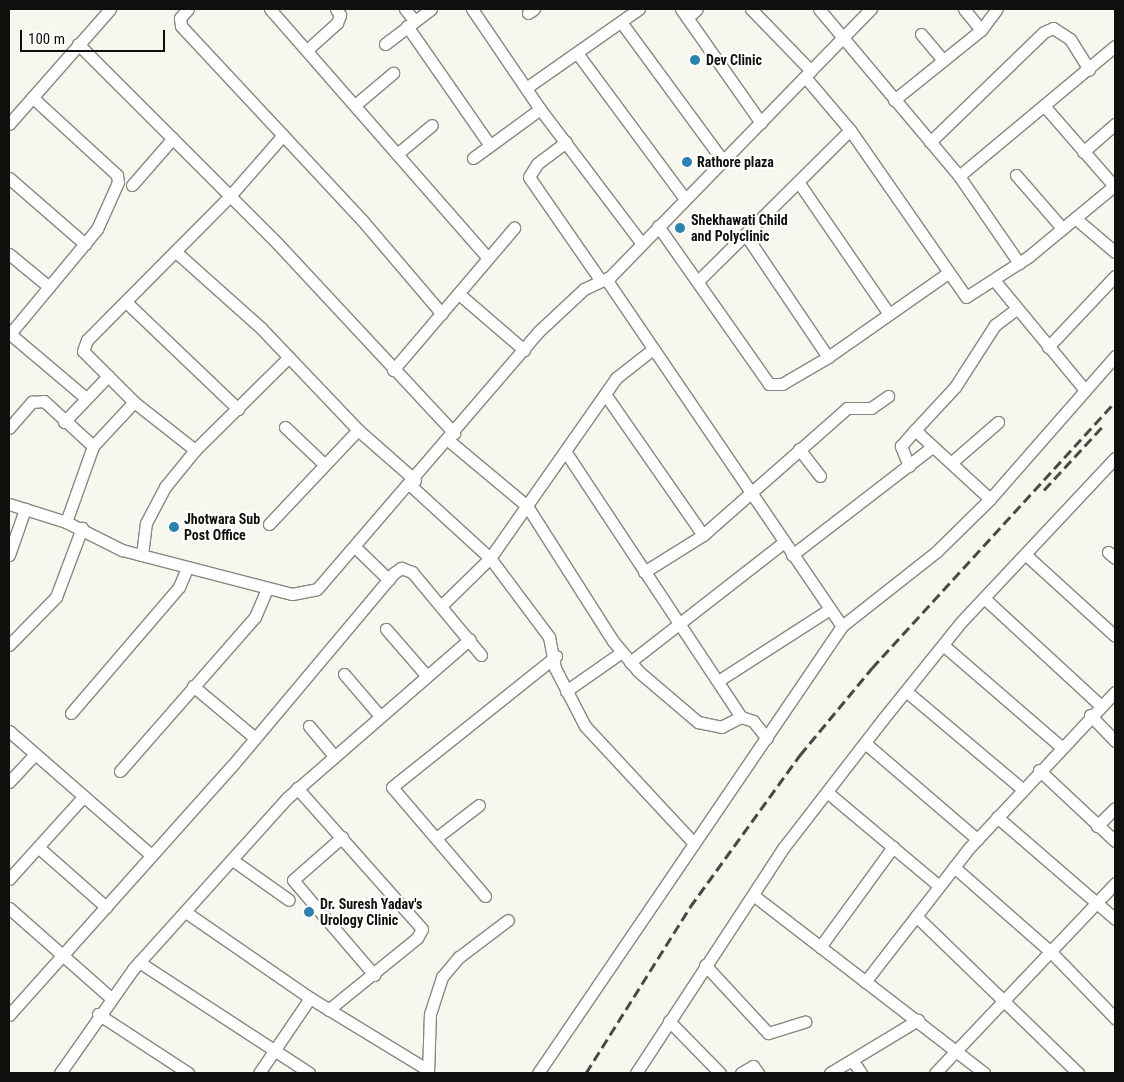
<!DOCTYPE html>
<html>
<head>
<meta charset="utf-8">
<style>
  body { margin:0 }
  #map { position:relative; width:1124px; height:1082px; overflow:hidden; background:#f7f7ef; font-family:"Roboto Condensed",sans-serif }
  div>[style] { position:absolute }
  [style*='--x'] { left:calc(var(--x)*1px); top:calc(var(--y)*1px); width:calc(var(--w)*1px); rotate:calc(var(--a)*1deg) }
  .roads { filter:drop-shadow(1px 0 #888882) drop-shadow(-1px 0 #888882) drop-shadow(0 1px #888882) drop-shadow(0 -1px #888882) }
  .minor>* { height:11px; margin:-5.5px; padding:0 5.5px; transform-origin:5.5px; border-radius:5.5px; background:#fff }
  .rail>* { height:3px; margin-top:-1.5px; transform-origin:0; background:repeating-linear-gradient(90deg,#484845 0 10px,transparent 0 15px) }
  .dots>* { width:14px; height:14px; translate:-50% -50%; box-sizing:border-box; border:2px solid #fffffe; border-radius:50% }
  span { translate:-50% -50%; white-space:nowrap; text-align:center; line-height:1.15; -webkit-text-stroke:4.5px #fffffe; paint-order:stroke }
  .poi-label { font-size:14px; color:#0f0f0d; font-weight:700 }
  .left { translate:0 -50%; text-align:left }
  .frame { position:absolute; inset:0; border:10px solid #0f0f0d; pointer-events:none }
  .scale { position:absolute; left:20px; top:30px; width:145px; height:22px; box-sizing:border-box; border:2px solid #0f0f0d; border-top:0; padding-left:6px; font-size:15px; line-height:18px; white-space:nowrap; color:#0f0f0d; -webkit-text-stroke:4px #fffffe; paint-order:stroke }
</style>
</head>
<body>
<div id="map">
  <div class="roads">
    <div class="minor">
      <div style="--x:188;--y:9;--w:12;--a:132"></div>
      <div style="--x:180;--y:18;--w:8;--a:83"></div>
      <div style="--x:181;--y:26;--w:265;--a:47"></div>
      <div style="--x:362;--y:220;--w:123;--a:49.6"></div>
      <div style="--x:270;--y:9;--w:331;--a:48.8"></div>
      <div style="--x:405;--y:9;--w:14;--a:51"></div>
      <div style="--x:472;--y:9;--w:121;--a:55.8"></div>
      <div style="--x:540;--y:109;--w:83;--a:143.8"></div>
      <div style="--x:681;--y:9;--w:139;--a:54.9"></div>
      <div style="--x:751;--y:9;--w:86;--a:45.9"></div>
      <div style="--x:819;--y:9;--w:218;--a:50"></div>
      <div style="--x:959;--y:176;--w:106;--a:55.4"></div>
      <div style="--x:964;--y:9;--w:27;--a:51"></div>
      <div style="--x:528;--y:13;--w:7;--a:-34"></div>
      <div style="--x:687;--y:18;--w:13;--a:-42"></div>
      <div style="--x:621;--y:22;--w:172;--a:53.7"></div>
      <div style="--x:407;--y:26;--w:144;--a:55.2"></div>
      <div style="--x:921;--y:34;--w:34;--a:50"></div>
      <div style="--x:78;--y:44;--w:281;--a:45"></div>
      <div style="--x:277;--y:243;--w:260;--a:47"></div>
      <div style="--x:385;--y:44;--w:58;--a:-37.3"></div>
      <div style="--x:308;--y:49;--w:39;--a:-42"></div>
      <div style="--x:337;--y:23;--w:9;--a:-69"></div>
      <div style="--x:340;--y:15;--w:7;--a:-124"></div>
      <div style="--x:577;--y:53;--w:182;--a:53.5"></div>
      <div style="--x:805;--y:77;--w:70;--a:49.7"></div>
      <div style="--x:850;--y:130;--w:203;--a:55.2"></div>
      <div style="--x:966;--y:297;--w:74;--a:-32.8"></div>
      <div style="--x:1028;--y:257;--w:113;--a:-39.6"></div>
      <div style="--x:526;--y:88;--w:138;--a:-35"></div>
      <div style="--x:894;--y:100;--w:112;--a:-38.8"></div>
      <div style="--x:981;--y:30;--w:26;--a:-53"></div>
      <div style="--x:355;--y:105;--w:50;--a:-40.1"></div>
      <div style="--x:1046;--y:108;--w:103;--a:48.9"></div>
      <div style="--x:540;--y:109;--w:169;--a:52.9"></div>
      <div style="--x:9;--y:124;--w:153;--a:-48.7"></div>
      <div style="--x:566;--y:142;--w:36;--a:143"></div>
      <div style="--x:537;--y:164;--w:15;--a:122"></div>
      <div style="--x:529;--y:177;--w:126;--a:55.3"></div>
      <div style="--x:930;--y:142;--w:158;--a:-44"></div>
      <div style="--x:1044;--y:32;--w:10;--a:-24"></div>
      <div style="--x:1053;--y:28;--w:20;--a:33"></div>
      <div style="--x:1070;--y:39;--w:36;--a:58"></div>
      <div style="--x:1083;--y:152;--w:43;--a:-41.2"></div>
      <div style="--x:397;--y:154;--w:45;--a:-39.6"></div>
      <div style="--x:1016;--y:175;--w:70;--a:49"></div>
      <div style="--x:959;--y:176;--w:203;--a:-39.8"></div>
      <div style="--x:9;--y:178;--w:101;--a:41"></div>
      <div style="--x:799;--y:183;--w:159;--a:55.5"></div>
      <div style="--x:132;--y:185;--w:62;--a:-48.9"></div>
      <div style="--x:1075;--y:218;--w:52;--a:40.4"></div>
      <div style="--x:658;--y:226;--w:193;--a:54.9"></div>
      <div style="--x:769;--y:384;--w:13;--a:0"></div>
      <div style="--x:782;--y:384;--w:53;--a:-30.4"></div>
      <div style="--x:828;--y:357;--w:146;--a:-35"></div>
      <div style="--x:747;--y:237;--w:145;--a:56"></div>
      <div style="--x:176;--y:252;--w:114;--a:41.8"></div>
      <div style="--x:261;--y:328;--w:141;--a:46.4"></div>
      <div style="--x:358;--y:430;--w:76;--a:41.3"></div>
      <div style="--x:9;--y:254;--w:52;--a:39.5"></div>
      <div style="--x:606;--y:279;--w:420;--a:55.8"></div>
      <div style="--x:994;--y:280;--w:143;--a:50.4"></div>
      <div style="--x:698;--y:281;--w:214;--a:-44.8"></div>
      <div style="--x:459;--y:294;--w:86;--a:40.7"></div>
      <div style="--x:126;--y:302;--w:155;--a:43.7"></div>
      <div style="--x:9;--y:333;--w:101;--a:40.2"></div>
      <div style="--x:9;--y:335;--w:138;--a:-50.3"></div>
      <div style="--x:97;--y:229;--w:51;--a:-65.9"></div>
      <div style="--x:118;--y:182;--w:7;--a:-98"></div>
      <div style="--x:117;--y:175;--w:115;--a:-137.5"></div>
      <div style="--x:1048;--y:347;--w:98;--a:-46.7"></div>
      <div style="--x:393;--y:370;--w:187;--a:-49.6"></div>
      <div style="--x:607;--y:397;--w:168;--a:55.2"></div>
      <div style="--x:64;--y:422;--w:64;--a:-46.3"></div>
      <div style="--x:285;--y:427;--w:54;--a:43.5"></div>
      <div style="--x:9;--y:428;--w:35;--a:-49"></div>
      <div style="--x:32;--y:402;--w:12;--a:-5"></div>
      <div style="--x:44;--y:401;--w:67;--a:42.6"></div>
      <div style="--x:448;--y:440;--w:103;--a:39.9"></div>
      <div style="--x:527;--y:506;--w:160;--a:57.5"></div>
      <div style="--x:613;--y:641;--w:39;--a:50"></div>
      <div style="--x:638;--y:671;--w:79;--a:40.4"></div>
      <div style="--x:698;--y:722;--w:24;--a:12"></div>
      <div style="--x:721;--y:727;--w:22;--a:-27"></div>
      <div style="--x:741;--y:717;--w:13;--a:18"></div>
      <div style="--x:753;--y:721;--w:22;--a:51"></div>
      <div style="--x:799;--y:449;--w:34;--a:52"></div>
      <div style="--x:195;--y:450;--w:78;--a:-141.8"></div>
      <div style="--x:134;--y:402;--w:72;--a:-135"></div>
      <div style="--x:83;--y:351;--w:12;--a:-70"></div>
      <div style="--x:87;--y:340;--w:202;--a:-45.2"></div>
      <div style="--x:229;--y:197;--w:82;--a:-48.9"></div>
      <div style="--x:565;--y:451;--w:319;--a:56.5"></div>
      <div style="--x:952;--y:462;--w:61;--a:-41"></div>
      <div style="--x:909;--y:466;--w:22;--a:-112"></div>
      <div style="--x:901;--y:446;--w:21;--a:-49"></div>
      <div style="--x:410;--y:485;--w:108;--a:42.4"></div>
      <div style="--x:490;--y:558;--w:99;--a:53.2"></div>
      <div style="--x:549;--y:637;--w:32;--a:79"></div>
      <div style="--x:555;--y:668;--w:65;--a:62.7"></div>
      <div style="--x:585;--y:726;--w:157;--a:47.1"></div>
      <div style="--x:990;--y:499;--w:102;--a:-137.4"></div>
      <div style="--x:915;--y:430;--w:59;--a:-47.1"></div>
      <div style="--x:955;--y:387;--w:74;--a:-57.2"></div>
      <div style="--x:995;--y:325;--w:26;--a:-37"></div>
      <div style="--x:9;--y:504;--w:60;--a:17.5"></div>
      <div style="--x:66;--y:522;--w:63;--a:26.6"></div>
      <div style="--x:122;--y:550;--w:176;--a:14.5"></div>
      <div style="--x:292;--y:594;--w:25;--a:-11"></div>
      <div style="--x:317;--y:589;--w:339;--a:-49.3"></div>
      <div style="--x:538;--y:332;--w:63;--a:-43.1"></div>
      <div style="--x:584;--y:289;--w:29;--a:-25"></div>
      <div style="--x:610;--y:277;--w:374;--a:-45.8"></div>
      <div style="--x:66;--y:522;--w:81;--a:-70.4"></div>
      <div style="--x:93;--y:446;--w:60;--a:-47"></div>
      <div style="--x:269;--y:524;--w:129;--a:-46.6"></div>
      <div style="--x:355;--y:547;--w:47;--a:44.1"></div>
      <div style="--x:1108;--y:552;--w:9;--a:41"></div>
      <div style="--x:9;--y:555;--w:49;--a:-70.8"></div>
      <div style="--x:142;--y:555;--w:32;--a:-83"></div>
      <div style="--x:146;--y:523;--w:41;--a:-62.2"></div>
      <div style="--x:165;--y:487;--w:48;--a:-51"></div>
      <div style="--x:195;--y:450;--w:132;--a:-44.7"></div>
      <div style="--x:792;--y:555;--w:175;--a:-37.6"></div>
      <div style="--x:1026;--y:555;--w:120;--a:42.3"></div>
      <div style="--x:644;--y:572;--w:70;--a:-32.1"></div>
      <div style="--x:703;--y:535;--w:192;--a:-41.4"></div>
      <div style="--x:847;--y:408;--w:24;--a:0"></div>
      <div style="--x:871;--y:408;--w:21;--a:-35"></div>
      <div style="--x:984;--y:598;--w:158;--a:42.7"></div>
      <div style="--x:442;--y:605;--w:67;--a:-44.4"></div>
      <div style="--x:490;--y:558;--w:220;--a:-55"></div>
      <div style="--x:616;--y:378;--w:47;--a:-38.1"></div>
      <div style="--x:386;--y:629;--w:61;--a:49"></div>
      <div style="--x:9;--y:645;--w:67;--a:-45.6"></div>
      <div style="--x:56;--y:597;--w:74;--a:-69.4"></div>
      <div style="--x:943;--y:645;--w:156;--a:40.8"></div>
      <div style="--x:630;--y:662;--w:195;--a:-37.9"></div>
      <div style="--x:344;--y:674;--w:55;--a:49.4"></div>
      <div style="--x:718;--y:681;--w:131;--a:-32.8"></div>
      <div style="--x:193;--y:686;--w:81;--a:40"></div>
      <div style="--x:566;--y:691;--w:68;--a:-34.9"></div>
      <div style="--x:907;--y:692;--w:150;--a:40.1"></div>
      <div style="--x:71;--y:713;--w:166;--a:-49.4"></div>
      <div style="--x:179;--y:587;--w:21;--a:-67"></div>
      <div style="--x:1090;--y:715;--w:36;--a:46"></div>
      <div style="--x:309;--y:726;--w:38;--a:50"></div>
      <div style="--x:9;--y:731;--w:189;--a:41.1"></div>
      <div style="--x:865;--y:743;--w:148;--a:40.6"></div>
      <div style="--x:1039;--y:770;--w:104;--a:43.1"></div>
      <div style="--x:120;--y:771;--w:205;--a:-48.8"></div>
      <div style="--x:255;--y:617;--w:30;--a:-67"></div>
      <div style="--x:9;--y:782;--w:38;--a:-47"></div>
      <div style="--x:297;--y:788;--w:188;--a:48.4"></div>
      <div style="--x:422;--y:929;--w:10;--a:119"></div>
      <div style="--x:417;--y:938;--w:114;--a:141"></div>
      <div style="--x:827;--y:792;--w:146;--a:40"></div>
      <div style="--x:997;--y:817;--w:156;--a:40.8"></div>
      <div style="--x:1097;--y:826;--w:25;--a:-45"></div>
      <div style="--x:342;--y:837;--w:65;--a:138.7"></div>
      <div style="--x:293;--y:880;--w:125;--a:49.5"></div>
      <div style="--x:436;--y:838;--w:54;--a:-37.5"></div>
      <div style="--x:38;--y:847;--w:91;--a:41.4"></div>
      <div style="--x:234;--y:861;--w:67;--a:35.3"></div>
      <div style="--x:954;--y:867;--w:130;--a:41.3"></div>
      <div style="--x:1052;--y:953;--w:91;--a:45.9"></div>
      <div style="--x:9;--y:879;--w:110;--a:-47.9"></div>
      <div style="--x:753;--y:895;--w:292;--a:37.6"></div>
      <div style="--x:485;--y:896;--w:143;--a:-130.5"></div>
      <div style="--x:392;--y:787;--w:210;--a:-38.6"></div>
      <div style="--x:9;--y:908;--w:135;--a:41.4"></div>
      <div style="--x:187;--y:913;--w:150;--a:34.6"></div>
      <div style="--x:310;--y:998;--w:138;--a:31.4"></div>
      <div style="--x:916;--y:916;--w:226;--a:44.1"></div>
      <div style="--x:820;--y:947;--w:124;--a:-53.9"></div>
      <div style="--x:139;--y:962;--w:203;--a:33.1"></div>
      <div style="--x:705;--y:965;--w:93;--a:47.2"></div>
      <div style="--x:768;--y:1033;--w:39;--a:-17"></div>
      <div style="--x:865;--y:982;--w:170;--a:-52.2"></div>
      <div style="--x:969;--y:848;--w:214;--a:-46.9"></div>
      <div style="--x:98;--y:1014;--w:108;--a:33.2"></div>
      <div style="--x:9;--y:1015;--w:333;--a:-48.2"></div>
      <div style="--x:231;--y:767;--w:253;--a:-50"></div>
      <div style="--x:394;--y:573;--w:9;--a:-36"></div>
      <div style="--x:401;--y:568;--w:12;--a:20"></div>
      <div style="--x:412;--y:572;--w:108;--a:50.3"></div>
      <div style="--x:669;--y:1021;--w:73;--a:45.6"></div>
      <div style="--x:852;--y:1060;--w:16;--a:55"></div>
      <div style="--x:60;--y:1073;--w:127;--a:-54.9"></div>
      <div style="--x:133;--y:969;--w:230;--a:-48"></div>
      <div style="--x:287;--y:798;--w:242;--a:-41"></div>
      <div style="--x:259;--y:1073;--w:91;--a:-55.8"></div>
      <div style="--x:428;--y:1073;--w:59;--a:-88.1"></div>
      <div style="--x:430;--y:1014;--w:39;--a:-72"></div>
      <div style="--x:442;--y:977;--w:26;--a:-50"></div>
      <div style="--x:459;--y:957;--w:61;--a:-37.1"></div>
      <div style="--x:538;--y:1073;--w:541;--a:-55.78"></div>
      <div style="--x:842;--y:626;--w:120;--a:-38.2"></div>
      <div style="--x:936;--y:552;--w:76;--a:-44.5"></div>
      <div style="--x:990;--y:499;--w:190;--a:-48.8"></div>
      <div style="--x:636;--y:1073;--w:270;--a:-56.8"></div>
      <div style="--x:784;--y:847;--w:162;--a:-52.3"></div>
      <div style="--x:883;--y:719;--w:124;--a:-51.2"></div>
      <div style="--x:961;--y:622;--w:225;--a:-46.8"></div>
      <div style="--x:741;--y:1073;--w:14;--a:-30"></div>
      <div style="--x:753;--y:1066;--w:9;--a:54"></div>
      <div style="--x:830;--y:1073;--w:103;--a:-31.1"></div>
      <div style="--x:935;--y:1073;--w:262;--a:-46.5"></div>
    </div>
  </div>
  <div class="rail">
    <div style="--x:1044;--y:490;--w:90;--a:-47.3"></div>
    <div style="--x:586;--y:1073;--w:196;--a:-57.9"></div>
    <div style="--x:690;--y:907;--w:188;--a:-54.1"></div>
    <div style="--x:800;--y:755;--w:113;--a:-50.4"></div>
    <div style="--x:872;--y:668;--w:360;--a:-47.6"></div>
  </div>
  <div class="dots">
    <div style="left:695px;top:60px;background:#2a83b1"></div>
    <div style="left:687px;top:162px;background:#2a83b1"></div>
    <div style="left:680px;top:228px;background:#2a83b1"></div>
    <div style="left:174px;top:527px;background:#2a83b1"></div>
    <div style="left:309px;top:912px;background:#2a83b1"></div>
  </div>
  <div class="poi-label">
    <span class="left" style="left:706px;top:60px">Dev Clinic</span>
    <span class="left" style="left:697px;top:162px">Rathore plaza</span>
    <span class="left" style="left:691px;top:228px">Shekhawati Child<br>and Polyclinic</span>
    <span class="left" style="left:184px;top:527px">Jhotwara Sub<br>Post Office</span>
    <span class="left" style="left:320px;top:912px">Dr. Suresh Yadav's<br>Urology Clinic</span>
  </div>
  <div class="frame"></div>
  <div class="scale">100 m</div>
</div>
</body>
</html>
